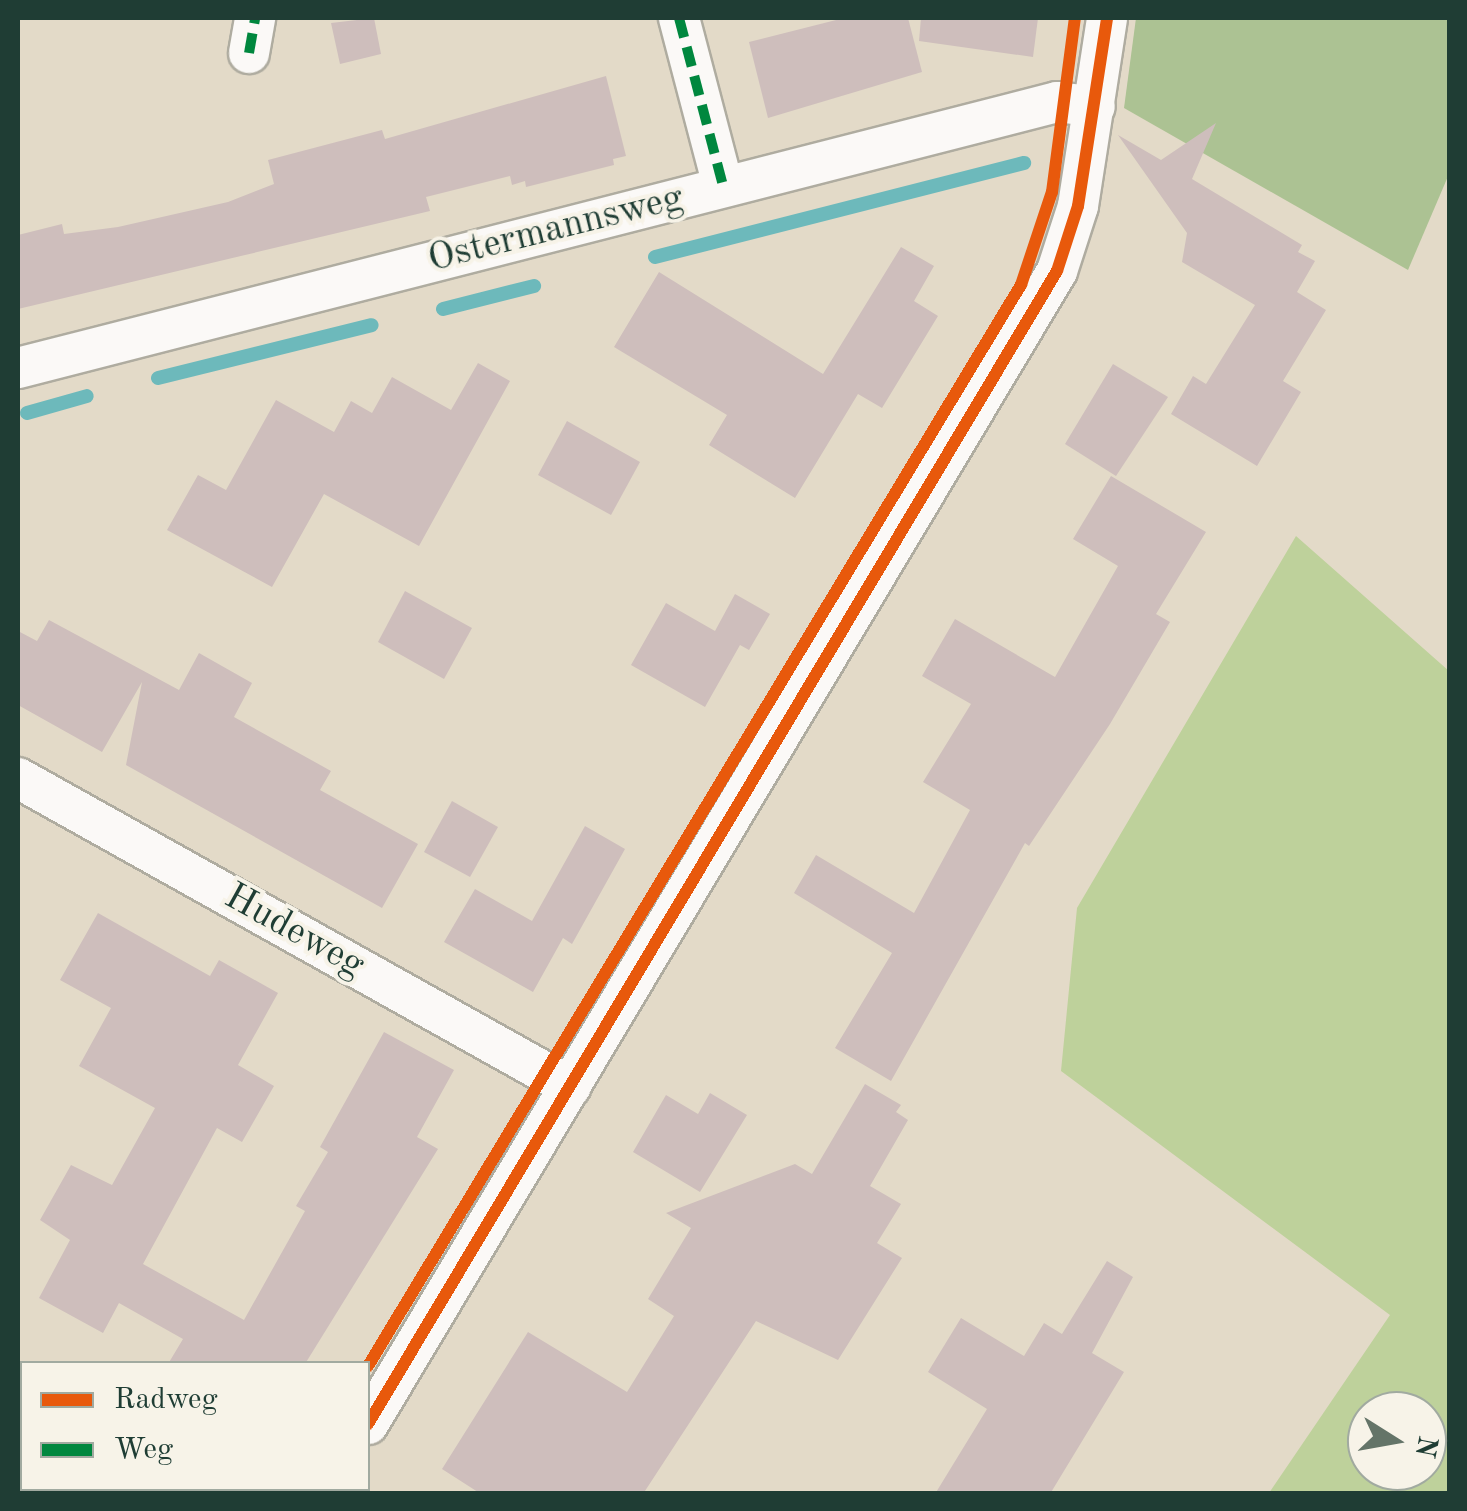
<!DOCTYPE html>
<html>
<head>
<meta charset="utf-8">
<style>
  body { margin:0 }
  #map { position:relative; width:1467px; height:1511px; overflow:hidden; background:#e3dac8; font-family:"Old Standard TT",serif }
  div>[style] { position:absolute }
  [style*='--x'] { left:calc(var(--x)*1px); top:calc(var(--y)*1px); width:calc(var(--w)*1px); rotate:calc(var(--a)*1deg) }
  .green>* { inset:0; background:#bed19b }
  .forest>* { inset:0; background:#acc293 }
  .stream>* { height:14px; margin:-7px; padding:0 7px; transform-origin:7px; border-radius:7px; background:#6db9bb }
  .building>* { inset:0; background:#cebebc }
  .roads { filter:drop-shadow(2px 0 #afaca0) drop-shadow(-2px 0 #afaca0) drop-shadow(0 2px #afaca0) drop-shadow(0 -2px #afaca0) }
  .minor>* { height:40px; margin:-20px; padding:0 20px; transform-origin:20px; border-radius:20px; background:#fbf9f7 }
  .quiet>* { height:10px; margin-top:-5px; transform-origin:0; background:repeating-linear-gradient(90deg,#00873e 0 20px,transparent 0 30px) }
  .cycleway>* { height:12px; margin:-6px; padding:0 6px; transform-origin:6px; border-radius:6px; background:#e8590c }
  span { translate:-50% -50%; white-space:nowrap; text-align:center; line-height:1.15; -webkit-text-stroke:8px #f7f3e8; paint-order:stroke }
  .street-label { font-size:38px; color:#1f3d34 }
  .frame { position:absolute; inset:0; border:20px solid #1f3d34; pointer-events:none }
  .legend { position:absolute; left:20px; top:1361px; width:350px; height:130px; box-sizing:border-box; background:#f7f3e8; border:2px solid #a1aaa0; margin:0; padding:12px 18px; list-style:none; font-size:30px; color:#1f3d34 }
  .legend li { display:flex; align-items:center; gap:20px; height:50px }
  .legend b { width:50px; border:2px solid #a1aaa0 }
  .north { position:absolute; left:1347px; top:1391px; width:100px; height:100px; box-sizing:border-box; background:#f7f3e8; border:2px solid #a1aaa0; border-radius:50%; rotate:101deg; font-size:28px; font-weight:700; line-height:40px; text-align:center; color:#1f3d34 }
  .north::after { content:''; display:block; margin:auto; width:35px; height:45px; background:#647468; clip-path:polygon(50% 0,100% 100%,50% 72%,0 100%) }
</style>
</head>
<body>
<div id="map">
  <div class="green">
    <div style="clip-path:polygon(evenodd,1296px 536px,1449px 671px,1449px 1493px,1269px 1493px,1390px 1315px,1061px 1071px,1077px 908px,1296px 536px,1367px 1411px,1427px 1411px,1427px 1471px,1367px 1471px,1367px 1411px)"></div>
  </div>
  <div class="forest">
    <div style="clip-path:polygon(1136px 18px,1449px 18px,1449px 174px,1408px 270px,1124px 108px)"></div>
  </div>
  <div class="stream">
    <div style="--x:655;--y:257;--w:381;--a:-14.3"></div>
    <div style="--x:443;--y:309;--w:94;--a:-14.2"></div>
    <div style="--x:158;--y:378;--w:220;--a:-13.9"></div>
    <div style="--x:27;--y:413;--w:62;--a:-15.8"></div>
  </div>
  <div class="building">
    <div style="clip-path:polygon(374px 18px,381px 54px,340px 64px,331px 23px)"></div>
    <div style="clip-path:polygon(844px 18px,908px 18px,922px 72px,768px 118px,749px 42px)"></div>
    <div style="clip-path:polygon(921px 18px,1038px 18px,1033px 57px,919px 41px)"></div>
    <div style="clip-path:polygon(606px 76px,626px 156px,613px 159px,614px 165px,526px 187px,525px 181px,512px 185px,510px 176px,426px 197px,430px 211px,18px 309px,18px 235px,62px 224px,64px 234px,118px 227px,228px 202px,274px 184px,268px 160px,382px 130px,385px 139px)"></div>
    <div style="clip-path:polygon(1216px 123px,1192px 179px,1302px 245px,1298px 252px,1315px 261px,1297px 292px,1326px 310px,1283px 381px,1301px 392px,1257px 466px,1171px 414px,1193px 376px,1206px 384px,1255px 305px,1182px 262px,1187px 233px,1118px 135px,1161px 160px)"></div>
    <div style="clip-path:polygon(901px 247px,934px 266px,914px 301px,938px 316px,882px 408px,858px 394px,795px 498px,709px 445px,727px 415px,614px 347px,659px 272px,823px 374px)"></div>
    <div style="clip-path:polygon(478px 363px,510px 381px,419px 546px,324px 494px,272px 587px,167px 530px,198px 475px,226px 490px,276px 400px,334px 432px,351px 401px,372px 413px,392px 377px,451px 410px)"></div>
    <div style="clip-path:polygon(1113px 364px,1168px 397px,1116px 476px,1065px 444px)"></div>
    <div style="clip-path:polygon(567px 421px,640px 462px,611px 515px,538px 475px)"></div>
    <div style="clip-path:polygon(1111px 476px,1206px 532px,1156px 614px,1170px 622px,1110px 724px,1029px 846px,1025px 843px,891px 1081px,835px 1048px,892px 953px,794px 893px,816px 855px,914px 913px,970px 810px,923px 782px,971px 704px,922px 676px,955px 619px,1055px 677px,1118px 566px,1073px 539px)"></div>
    <div style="clip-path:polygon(405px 591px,472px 628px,444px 679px,378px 642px)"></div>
    <div style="clip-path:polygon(735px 594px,770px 614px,749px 650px,740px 645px,705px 707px,631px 665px,666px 603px,715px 631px)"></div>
    <div style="clip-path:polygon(49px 620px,179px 690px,199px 653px,252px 683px,234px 717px,331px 771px,320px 790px,418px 844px,382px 908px,126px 765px,142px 682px,102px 752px,18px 705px,18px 631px,37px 641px)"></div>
    <div style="clip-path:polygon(452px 801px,498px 827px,470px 877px,424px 852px)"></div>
    <div style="clip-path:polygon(585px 826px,625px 849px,572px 944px,563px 938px,533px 992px,444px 942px,475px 889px,532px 921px)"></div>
    <div style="clip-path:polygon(98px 913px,210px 976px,219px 960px,278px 993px,238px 1065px,274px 1086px,242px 1142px,217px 1128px,143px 1264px,244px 1320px,305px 1211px,296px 1206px,328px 1152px,320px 1147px,384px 1032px,454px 1070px,417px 1137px,438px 1149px,305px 1364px,168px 1364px,183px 1339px,119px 1303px,103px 1333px,39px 1298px,70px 1240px,40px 1220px,71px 1165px,112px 1185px,155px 1108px,79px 1066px,111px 1008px,60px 980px)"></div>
    <div style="clip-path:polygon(865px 1084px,901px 1105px,896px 1112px,908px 1120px,870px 1186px,901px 1204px,877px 1243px,902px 1258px,838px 1360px,756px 1321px,643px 1494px,481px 1494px,442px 1469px,528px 1332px,627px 1392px,674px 1316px,648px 1299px,691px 1228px,666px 1213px,795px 1164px,812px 1174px)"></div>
    <div style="clip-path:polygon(710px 1093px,747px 1115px,700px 1192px,633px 1152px,666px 1095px,698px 1114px)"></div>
    <div style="clip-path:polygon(1107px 1261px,1133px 1277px,1092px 1353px,1124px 1372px,1050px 1494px,935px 1494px,987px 1409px,928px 1372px,961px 1318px,1024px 1356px,1044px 1323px,1062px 1334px)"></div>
  </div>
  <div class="roads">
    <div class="minor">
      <div style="--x:679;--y:18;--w:174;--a:75.3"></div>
      <div style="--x:249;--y:53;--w:36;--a:-80"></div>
      <div style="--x:18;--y:368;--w:1073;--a:-14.36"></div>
      <div style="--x:1057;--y:102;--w:38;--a:7"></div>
      <div style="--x:18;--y:778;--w:633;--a:29.2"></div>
      <div style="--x:368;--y:1424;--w:1343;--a:-59.14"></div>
      <div style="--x:1057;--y:271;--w:68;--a:-72.1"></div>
      <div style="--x:1078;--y:206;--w:190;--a:-81.2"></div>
      <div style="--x:325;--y:1494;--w:7;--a:-63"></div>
    </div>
  </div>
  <div class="quiet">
    <div style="--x:679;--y:18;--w:174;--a:75.3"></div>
    <div style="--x:249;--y:53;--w:36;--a:-80"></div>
    <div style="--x:291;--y:1494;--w:7;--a:-63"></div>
  </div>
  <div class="cycleway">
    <div style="--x:368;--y:1366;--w:1263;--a:-58.87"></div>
    <div style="--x:1021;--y:285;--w:98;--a:-71.6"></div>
    <div style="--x:1052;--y:192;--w:176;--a:-82.5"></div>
    <div style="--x:368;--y:1424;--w:1343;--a:-59.14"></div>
    <div style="--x:1057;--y:271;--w:68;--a:-72.1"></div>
    <div style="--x:1078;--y:206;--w:190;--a:-81.2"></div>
  </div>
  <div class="street-label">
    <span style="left:556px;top:230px;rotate:-14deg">Ostermannsweg</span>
    <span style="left:294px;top:932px;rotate:29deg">Hudeweg</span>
  </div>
  <div class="frame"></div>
  <ul class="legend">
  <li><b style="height:12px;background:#e8590c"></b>Radweg</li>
  <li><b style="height:12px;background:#00873e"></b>Weg</li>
  </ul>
  <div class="north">N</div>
</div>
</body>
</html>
